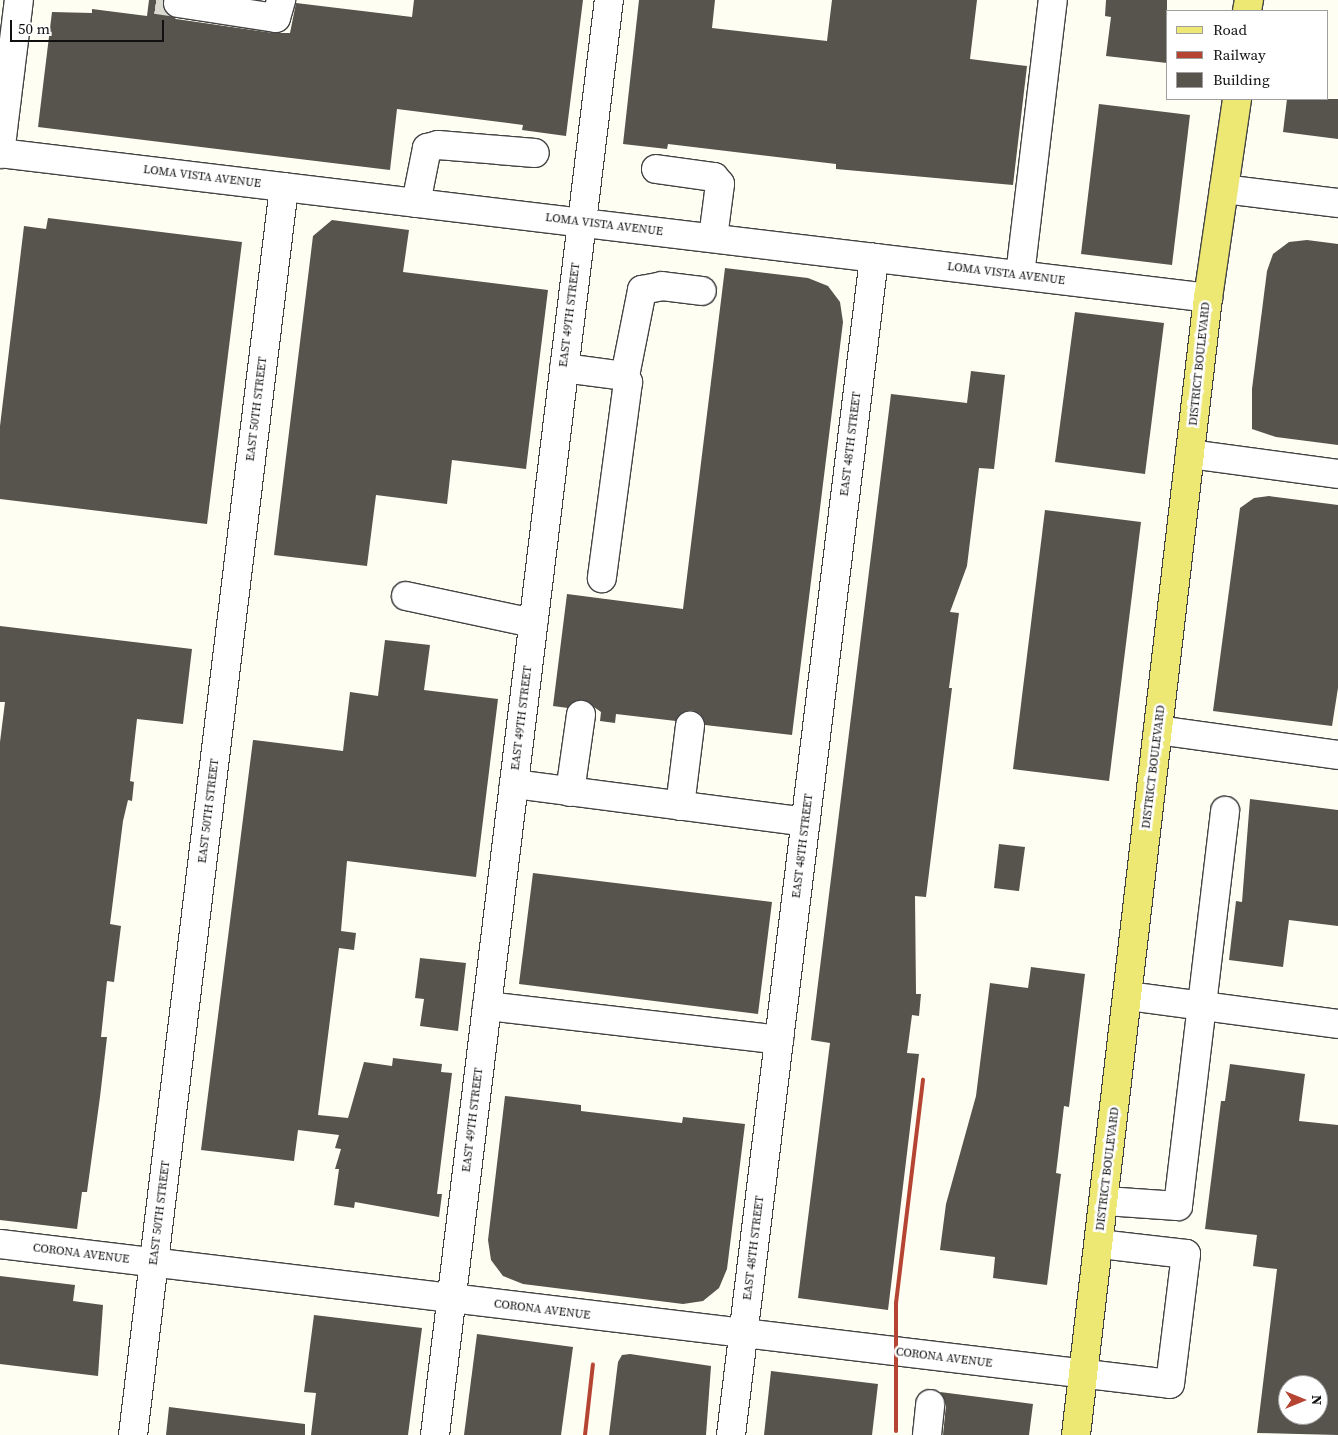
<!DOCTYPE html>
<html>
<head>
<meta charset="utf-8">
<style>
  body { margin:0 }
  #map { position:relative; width:1338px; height:1435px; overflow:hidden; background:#fefef3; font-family:"Source Serif 4",serif }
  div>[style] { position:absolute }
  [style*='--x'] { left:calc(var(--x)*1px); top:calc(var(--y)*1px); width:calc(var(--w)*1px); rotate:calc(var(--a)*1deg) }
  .building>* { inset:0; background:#57534d }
  .minor-tunnel>* { height:28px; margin-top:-14px; transform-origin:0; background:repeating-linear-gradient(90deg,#dadad1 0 28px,transparent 0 42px) }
  .roads { filter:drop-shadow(1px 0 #434343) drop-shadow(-1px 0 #434343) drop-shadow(0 1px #434343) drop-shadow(0 -1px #434343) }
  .minor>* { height:28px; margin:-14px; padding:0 14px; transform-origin:14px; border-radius:14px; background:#fff }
  .major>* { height:28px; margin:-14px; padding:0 14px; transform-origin:14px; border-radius:14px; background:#ede774 }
  .rail>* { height:4px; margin:-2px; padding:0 2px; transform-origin:2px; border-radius:2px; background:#b54532 }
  span { translate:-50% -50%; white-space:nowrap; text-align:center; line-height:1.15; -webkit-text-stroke:5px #fff; paint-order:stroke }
  .street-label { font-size:12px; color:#101010 }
  .legend { position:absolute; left:1166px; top:10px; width:162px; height:90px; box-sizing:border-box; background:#fff; border:1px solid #9f9f9f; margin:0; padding:6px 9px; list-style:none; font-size:15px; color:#101010 }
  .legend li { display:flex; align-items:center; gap:10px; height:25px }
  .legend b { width:25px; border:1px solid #9f9f9f }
  .north { position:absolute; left:1278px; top:1375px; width:50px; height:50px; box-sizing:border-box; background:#fff; border:1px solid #9f9f9f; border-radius:50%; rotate:90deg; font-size:14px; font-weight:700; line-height:20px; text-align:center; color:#101010 }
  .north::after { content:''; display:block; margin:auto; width:18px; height:22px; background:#b54532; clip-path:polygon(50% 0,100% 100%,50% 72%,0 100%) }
  .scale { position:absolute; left:10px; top:20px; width:154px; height:22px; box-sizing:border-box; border:2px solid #101010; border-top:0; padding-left:6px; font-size:15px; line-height:18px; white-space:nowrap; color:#101010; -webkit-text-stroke:4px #fff; paint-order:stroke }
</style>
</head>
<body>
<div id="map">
  <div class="building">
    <div style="clip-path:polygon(149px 0,163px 0,164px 9px,176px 19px,274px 33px,290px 33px,296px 3px,412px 17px,414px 0,583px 0,566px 136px,522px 130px,523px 125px,397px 109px,390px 170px,38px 127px,52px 12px,92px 13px,92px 9px,147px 16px)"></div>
    <div style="clip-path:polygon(639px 0,715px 0,712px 28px,827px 41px,832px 0,977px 0,970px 59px,1027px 66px,1013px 185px,836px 169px,836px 164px,668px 144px,667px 149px,623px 144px)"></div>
    <div style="clip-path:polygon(1106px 0,1167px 0,1167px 63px,1106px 56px,1111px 17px,1105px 16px)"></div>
    <div style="clip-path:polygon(1287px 99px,1338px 99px,1338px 139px,1283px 132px)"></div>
    <div style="clip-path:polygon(1099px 104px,1190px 115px,1172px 265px,1081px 254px)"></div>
    <div style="clip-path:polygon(48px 218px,242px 242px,207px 524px,0 499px,0 426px,24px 226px,46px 229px)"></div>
    <div style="clip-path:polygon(332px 220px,409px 230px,403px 272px,548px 290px,526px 469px,452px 460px,447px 504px,376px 495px,367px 566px,274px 555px,313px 236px)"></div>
    <div style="clip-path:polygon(1307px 240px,1338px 244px,1338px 445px,1276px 437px,1252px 429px,1252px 389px,1267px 271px,1273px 254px,1289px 242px)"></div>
    <div style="clip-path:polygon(725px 268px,808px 278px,828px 286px,840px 302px,843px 322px,792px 735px,705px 725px,700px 714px,691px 710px,684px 712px,676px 721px,616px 714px,615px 723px,600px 721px,601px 712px,584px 700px,575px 701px,568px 708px,553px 706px,567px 594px,683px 609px)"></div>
    <div style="clip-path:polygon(1075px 312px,1164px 323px,1145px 474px,1055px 462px)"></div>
    <div style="clip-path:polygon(971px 371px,1005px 375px,994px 469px,979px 468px,967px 566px,950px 612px,959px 613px,949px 688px,952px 688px,926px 897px,915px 896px,916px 994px,921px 994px,919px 1016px,912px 1015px,907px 1053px,919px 1054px,888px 1310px,798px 1298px,830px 1043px,811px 1040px,891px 394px,967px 403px)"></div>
    <div style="clip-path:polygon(1269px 496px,1338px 505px,1338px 688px,1332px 726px,1213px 711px,1240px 508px,1254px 498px)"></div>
    <div style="clip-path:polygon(1045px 510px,1141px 522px,1109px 781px,1013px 769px)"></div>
    <div style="clip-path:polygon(0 626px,192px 649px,183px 724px,137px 719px,130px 781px,134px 782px,132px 801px,128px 800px,123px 821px,110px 924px,121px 926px,114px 982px,107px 981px,101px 1037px,107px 1037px,100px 1097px,87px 1192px,82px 1192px,77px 1229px,0 1220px,0 742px,5px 702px,0 702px)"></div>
    <div style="clip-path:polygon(385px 640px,430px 645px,424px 690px,498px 699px,476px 877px,347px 861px,341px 931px,356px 933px,354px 950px,339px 948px,318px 1115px,348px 1118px,364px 1062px,392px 1066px,393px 1058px,442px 1064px,441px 1072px,452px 1073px,437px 1194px,442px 1194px,439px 1217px,355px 1202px,354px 1208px,334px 1205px,339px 1169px,335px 1169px,341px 1149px,335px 1148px,339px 1135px,298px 1130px,294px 1161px,201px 1150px,253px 740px,343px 751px,350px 692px,378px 696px)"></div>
    <div style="clip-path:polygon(1250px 799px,1338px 810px,1338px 926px,1289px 920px,1283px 967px,1229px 960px,1236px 901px,1242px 902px)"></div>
    <div style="clip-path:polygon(999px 844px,1025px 847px,1019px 891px,994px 888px)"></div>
    <div style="clip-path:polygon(533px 873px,772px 902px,758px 1014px,519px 984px)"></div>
    <div style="clip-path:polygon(420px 958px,466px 963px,458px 1031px,420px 1026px,424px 999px,415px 998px)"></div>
    <div style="clip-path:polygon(1031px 967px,1085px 974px,1069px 1107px,1064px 1106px,1056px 1173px,1061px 1174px,1047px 1285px,993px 1278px,995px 1257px,940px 1250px,946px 1204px,976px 1096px,990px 983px,1028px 988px)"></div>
    <div style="clip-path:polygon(evenodd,1230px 1064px,1305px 1074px,1299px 1121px,1338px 1125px,1338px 1435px,1257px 1433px,1277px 1269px,1253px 1266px,1257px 1235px,1205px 1229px,1221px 1101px,1225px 1101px,1230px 1064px,1288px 1385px,1318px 1385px,1318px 1415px,1288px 1415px,1288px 1385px)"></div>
    <div style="clip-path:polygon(505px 1096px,581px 1105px,581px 1111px,682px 1123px,683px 1117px,745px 1124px,727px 1269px,719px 1288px,703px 1301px,683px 1304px,523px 1284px,503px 1276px,491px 1260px,488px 1240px)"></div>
    <div style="clip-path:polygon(0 1276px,75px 1285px,73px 1301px,103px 1305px,98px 1376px,0 1364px)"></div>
    <div style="clip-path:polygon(314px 1315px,422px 1328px,408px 1435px,311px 1435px,316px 1393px,304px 1392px)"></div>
    <div style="clip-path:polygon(477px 1334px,573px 1347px,561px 1435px,464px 1435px)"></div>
    <div style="clip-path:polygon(630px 1354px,711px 1366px,706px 1435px,609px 1435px,618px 1362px,622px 1355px)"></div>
    <div style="clip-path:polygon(771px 1371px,878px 1384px,872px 1435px,764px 1435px)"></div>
    <div style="clip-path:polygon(940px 1392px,1033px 1404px,1029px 1435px,943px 1435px,946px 1405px)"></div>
    <div style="clip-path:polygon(169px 1407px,305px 1424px,305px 1435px,166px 1435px)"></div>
  </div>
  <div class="minor-tunnel">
    <div style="--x:156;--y:0;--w:22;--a:8"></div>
  </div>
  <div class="roads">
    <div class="minor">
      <div style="--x:178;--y:3;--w:99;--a:8.7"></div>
      <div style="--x:276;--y:18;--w:19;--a:-74"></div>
      <div style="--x:0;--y:153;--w:1217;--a:6.84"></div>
      <div style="--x:0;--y:154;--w:155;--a:-83"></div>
      <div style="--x:656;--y:169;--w:59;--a:7.9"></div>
      <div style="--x:714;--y:177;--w:9;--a:49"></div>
      <div style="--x:720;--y:184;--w:54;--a:97.4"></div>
      <div style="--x:1224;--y:189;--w:115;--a:7"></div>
      <div style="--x:416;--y:203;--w:56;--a:-78.7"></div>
      <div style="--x:427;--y:148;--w:11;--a:-15"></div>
      <div style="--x:438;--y:145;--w:97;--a:4.7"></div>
      <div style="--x:1020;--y:275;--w:277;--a:-83.2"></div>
      <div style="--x:564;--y:368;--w:62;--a:7.5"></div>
      <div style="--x:625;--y:376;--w:7;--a:63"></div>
      <div style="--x:628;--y:382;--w:198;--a:97.6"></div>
      <div style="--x:625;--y:376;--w:88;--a:-78.8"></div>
      <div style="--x:642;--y:290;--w:20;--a:-11"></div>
      <div style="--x:662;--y:286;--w:40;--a:7.1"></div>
      <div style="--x:1190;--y:454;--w:149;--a:7.7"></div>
      <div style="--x:406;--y:596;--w:130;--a:12"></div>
      <div style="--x:1158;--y:730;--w:182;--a:7.9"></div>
      <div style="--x:514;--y:784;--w:294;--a:7.4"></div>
      <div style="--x:570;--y:792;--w:78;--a:-81.9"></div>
      <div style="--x:680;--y:806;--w:81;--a:-82.9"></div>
      <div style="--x:1128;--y:996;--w:212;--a:7.6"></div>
      <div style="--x:487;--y:1006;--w:294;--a:6.6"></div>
      <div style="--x:1105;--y:1201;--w:73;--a:3.9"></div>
      <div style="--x:1178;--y:1206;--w:398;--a:-83.2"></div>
      <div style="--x:0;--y:1244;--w:1178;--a:6.82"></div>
      <div style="--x:1170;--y:1384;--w:131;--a:-83"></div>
      <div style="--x:1186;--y:1254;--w:88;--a:-173.4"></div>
      <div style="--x:133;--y:1435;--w:1257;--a:-83.1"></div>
      <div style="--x:435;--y:1435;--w:1446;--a:-83.09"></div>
      <div style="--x:731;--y:1435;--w:1186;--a:-83.07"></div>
      <div style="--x:927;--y:1435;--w:31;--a:-84"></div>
    </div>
    <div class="major">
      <div style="--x:1247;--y:11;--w:11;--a:-80"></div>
      <div style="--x:1076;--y:1435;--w:1145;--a:-83.38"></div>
      <div style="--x:1208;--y:298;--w:201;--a:-81.7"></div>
    </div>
  </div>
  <div class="rail">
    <div style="--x:896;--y:1431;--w:128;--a:-90"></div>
    <div style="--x:896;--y:1303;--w:225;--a:-83.1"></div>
    <div style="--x:585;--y:1435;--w:71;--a:-83.6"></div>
  </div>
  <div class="street-label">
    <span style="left:202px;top:177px;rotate:7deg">LOMA VISTA AVENUE</span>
    <span style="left:604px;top:225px;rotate:7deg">LOMA VISTA AVENUE</span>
    <span style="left:1006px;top:274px;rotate:7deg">LOMA VISTA AVENUE</span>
    <span style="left:570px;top:315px;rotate:-83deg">EAST 49TH STREET</span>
    <span style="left:1200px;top:364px;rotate:-84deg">DISTRICT BOULEVARD</span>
    <span style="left:257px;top:409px;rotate:-83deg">EAST 50TH STREET</span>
    <span style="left:851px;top:444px;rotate:-83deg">EAST 48TH STREET</span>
    <span style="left:522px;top:718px;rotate:-83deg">EAST 49TH STREET</span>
    <span style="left:1154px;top:767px;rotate:-83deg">DISTRICT BOULEVARD</span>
    <span style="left:209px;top:811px;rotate:-83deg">EAST 50TH STREET</span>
    <span style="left:803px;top:846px;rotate:-83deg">EAST 48TH STREET</span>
    <span style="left:473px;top:1120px;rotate:-83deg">EAST 49TH STREET</span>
    <span style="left:1108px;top:1169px;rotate:-83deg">DISTRICT BOULEVARD</span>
    <span style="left:160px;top:1213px;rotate:-83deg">EAST 50TH STREET</span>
    <span style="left:754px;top:1248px;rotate:-83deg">EAST 48TH STREET</span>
    <span style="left:81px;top:1254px;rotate:7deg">CORONA AVENUE</span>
    <span style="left:542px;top:1310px;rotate:7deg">CORONA AVENUE</span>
    <span style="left:944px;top:1358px;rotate:7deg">CORONA AVENUE</span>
  </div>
  <ul class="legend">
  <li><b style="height:6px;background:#ede774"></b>Road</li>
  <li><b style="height:6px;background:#b54532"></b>Railway</li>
  <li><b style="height:14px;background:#57534d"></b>Building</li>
  </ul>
  <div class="north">N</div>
  <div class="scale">50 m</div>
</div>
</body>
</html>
